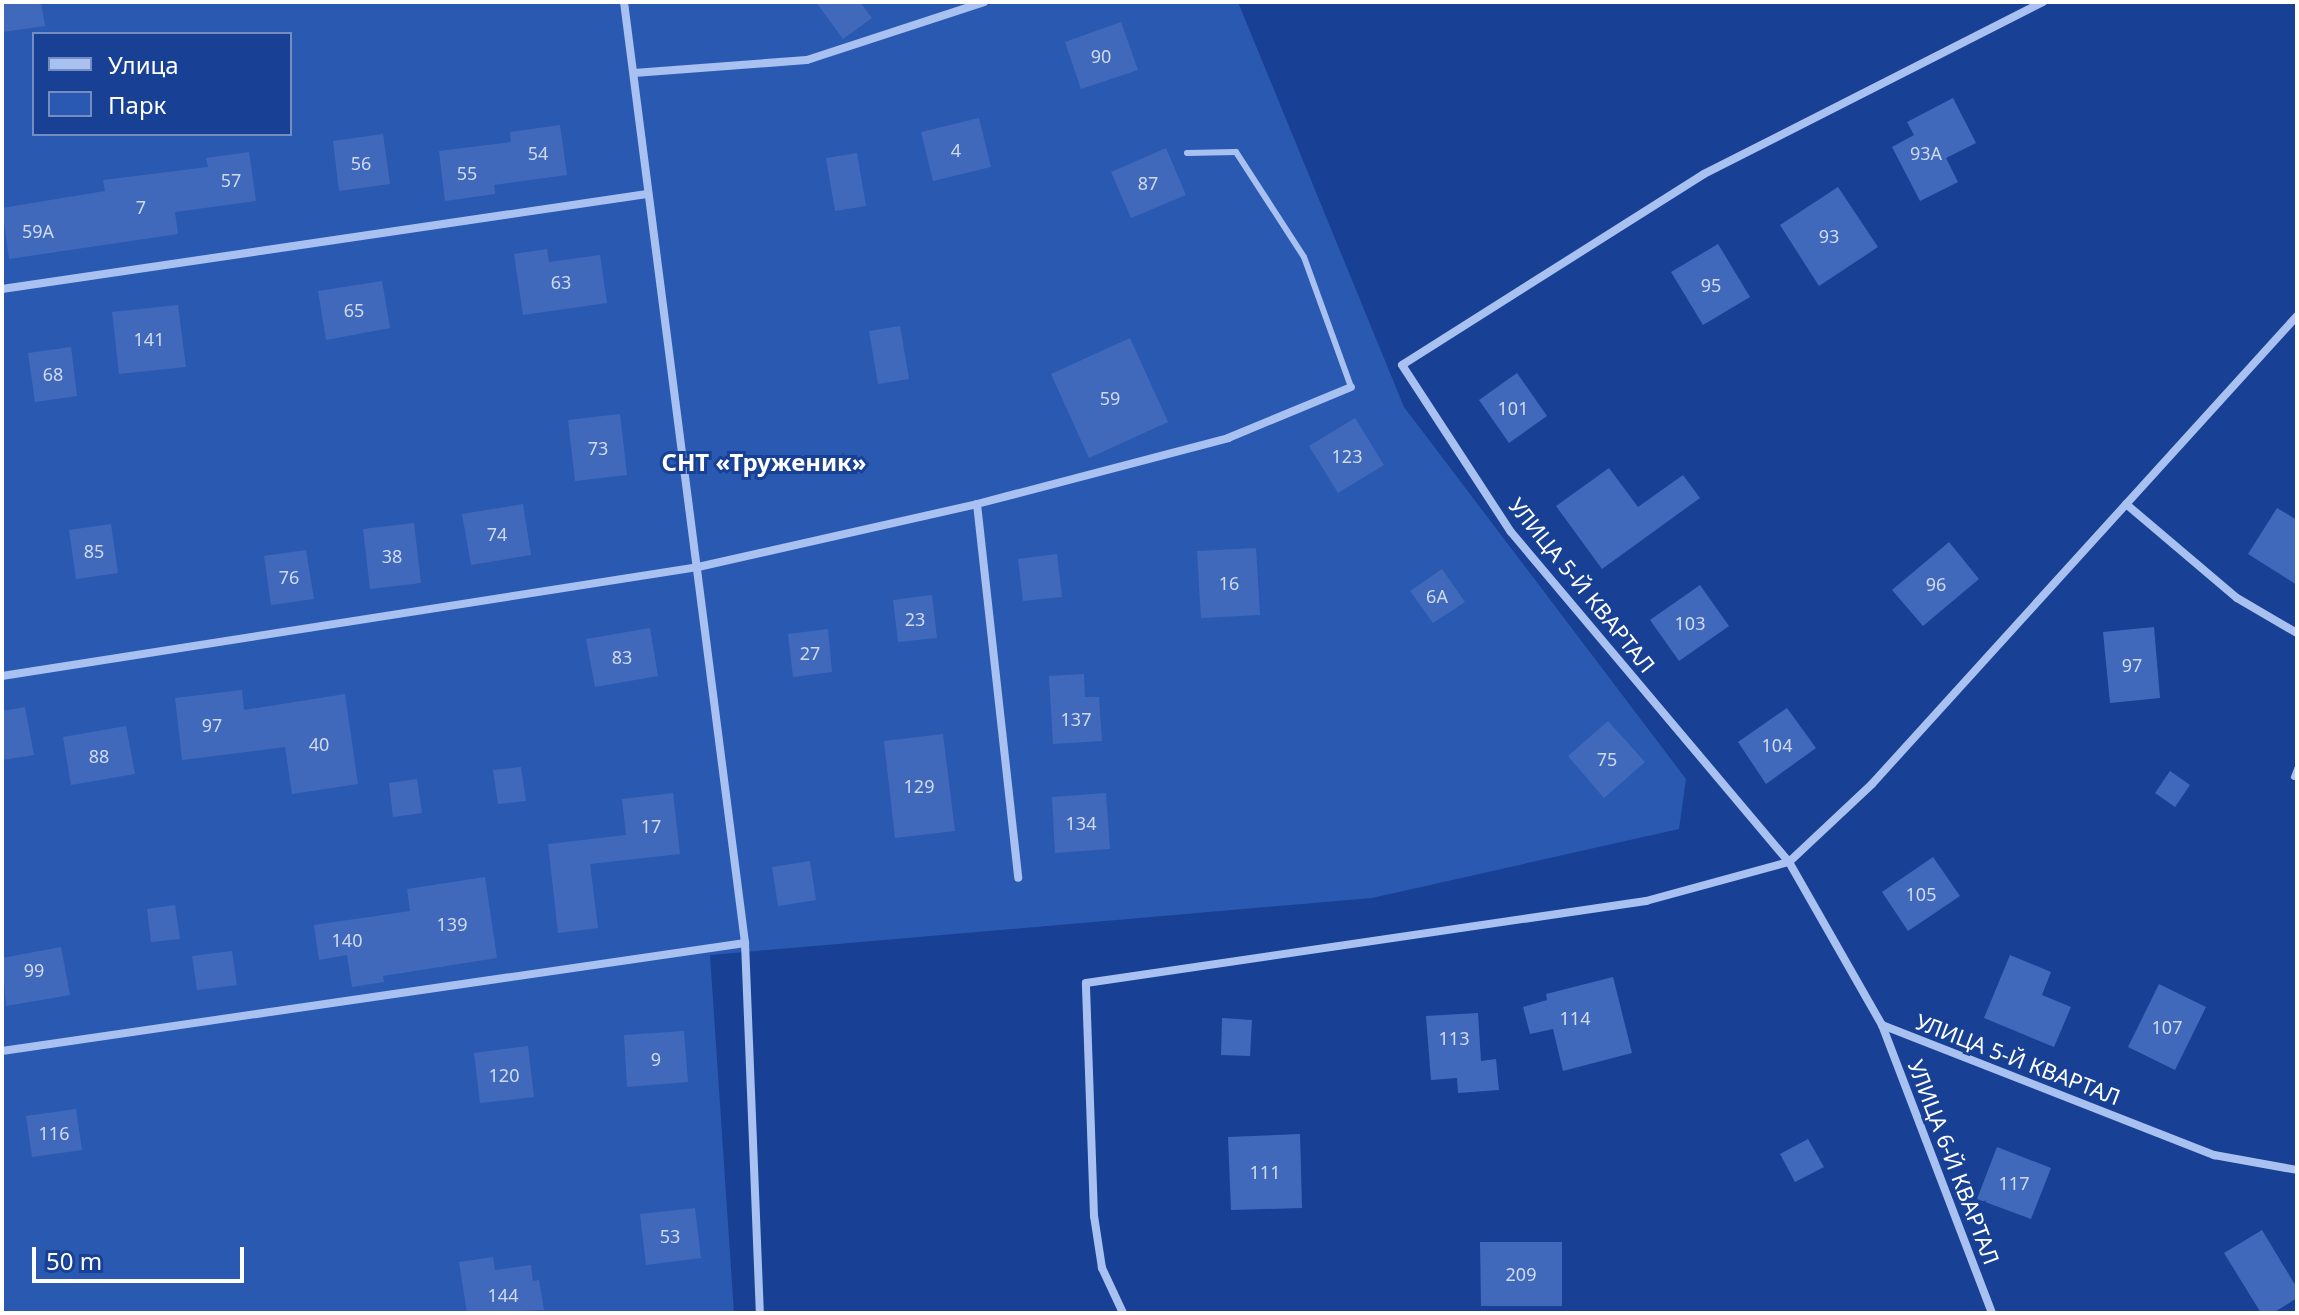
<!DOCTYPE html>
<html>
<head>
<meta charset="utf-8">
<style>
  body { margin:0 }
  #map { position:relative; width:2299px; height:1315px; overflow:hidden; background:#184094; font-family:"Noto Sans",sans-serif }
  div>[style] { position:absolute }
  .green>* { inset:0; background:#2a59b2 }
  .building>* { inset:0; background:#4169bb }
  .lane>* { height:6px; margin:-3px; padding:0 3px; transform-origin:3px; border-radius:3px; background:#a8c1f0 }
  .street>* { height:8px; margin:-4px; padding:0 4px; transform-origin:4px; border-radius:4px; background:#a8c1f0 }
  span { translate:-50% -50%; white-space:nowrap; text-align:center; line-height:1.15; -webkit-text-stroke:6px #184094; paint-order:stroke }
  .number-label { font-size:18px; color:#d0daee }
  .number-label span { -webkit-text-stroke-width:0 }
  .street-label { font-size:22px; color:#fff }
  .neighbourhood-label { font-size:24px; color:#fff; font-weight:700 }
  .frame { position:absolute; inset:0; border:4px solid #fff; pointer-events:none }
  .legend { position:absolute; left:32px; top:32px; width:260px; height:104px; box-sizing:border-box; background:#184094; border:2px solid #748cbf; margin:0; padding:10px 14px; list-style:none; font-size:24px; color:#fff }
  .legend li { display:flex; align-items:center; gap:16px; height:40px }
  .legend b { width:40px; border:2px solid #748cbf }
  .scale { position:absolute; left:32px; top:1247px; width:212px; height:36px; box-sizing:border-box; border:4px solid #fff; border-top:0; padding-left:10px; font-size:24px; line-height:28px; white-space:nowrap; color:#fff; -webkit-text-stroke:6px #184094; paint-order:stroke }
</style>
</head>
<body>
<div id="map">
  <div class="green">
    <i style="clip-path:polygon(evenodd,2px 2px,1238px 2px,1404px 407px,1686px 779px,1679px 829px,1372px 898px,710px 955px,734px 1313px,2px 1313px,2px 2px,34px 34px,290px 34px,290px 134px,34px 134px,34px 34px)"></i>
  </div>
  <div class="building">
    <i style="clip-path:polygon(2px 2px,41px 2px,45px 26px,2px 32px)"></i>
    <i style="clip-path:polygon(816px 2px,860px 2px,872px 18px,843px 39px)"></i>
    <i style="clip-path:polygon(1121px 22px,1138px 70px,1081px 89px,1065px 42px)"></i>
    <i style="clip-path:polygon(1953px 98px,1976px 143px,1946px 158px,1958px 182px,1920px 201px,1892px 147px,1914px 135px,1907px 122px)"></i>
    <i style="clip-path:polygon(979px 118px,991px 167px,933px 181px,921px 132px)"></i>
    <i style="clip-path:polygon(560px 125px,567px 175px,494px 185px,495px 194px,445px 201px,439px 151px,511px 142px,510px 132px)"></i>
    <i style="clip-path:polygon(383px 134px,390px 184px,339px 191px,333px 141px)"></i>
    <i style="clip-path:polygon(1166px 148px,1186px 195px,1131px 218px,1111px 172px)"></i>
    <i style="clip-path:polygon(249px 152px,256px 201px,175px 212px,178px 234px,9px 259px,2px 208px,105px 191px,103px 180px,208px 167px,206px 158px)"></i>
    <i style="clip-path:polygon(857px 153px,866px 206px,835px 211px,826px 158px)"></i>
    <i style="clip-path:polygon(1838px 187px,1878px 247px,1819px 286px,1780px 225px)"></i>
    <i style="clip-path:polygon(1718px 244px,1750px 297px,1703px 325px,1671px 272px)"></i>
    <i style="clip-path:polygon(547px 249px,549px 262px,600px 255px,607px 303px,523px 315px,514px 254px)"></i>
    <i style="clip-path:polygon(382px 281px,390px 328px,326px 340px,318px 291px)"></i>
    <i style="clip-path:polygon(178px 305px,186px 367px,119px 374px,112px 312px)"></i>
    <i style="clip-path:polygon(900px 326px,909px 379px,878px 384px,869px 331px)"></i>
    <i style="clip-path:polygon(1130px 338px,1168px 422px,1089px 458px,1051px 374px)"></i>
    <i style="clip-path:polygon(71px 347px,77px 396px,35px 402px,28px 353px)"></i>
    <i style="clip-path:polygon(1517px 373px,1547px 416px,1509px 443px,1479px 400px)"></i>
    <i style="clip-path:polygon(620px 414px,627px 475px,575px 481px,568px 420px)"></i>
    <i style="clip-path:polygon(1355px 418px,1384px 465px,1338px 493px,1309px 446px)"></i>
    <i style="clip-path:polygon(1609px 468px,1638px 507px,1683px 475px,1700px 498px,1602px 569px,1556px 506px)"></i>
    <i style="clip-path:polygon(523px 504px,531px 555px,471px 565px,462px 514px)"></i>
    <i style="clip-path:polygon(2277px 508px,2297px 520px,2297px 585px,2248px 554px)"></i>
    <i style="clip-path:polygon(414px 523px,421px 583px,370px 589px,363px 529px)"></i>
    <i style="clip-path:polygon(111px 524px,118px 573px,76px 579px,69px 530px)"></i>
    <i style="clip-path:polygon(1949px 542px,1979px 579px,1923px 626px,1892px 590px)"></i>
    <i style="clip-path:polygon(1256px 548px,1260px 615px,1201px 618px,1197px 551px)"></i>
    <i style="clip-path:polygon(306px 550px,314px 599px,271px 605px,264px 556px)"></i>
    <i style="clip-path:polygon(1057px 554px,1062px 597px,1023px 601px,1018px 559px)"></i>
    <i style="clip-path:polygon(1442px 569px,1465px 602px,1433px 623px,1410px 591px)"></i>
    <i style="clip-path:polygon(1700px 585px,1729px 626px,1679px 661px,1650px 620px)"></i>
    <i style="clip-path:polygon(932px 595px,937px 638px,898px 642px,893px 600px)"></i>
    <i style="clip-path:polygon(2154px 627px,2160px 698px,2110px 703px,2103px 632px)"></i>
    <i style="clip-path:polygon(650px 628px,658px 676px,595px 687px,586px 639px)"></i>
    <i style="clip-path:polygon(828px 629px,832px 672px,793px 677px,788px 634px)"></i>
    <i style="clip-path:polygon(1084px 674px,1085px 697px,1099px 697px,1102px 741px,1053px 744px,1049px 676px)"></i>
    <i style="clip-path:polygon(242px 690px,244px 710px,345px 694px,358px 784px,292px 794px,285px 747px,182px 760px,175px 698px)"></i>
    <i style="clip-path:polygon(25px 707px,34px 755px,2px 760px,2px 711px)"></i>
    <i style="clip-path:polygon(1787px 708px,1816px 748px,1766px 784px,1738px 742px)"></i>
    <i style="clip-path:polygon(1608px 721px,1645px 762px,1604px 798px,1568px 756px)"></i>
    <i style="clip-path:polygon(126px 726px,135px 774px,71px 785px,63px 737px)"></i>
    <i style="clip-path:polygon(943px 734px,955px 831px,895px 838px,884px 741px)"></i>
    <i style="clip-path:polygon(521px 767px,526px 801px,498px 804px,493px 770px)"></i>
    <i style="clip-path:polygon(2170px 771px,2190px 785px,2175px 807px,2155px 793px)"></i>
    <i style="clip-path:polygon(417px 779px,422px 813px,393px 817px,389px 783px)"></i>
    <i style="clip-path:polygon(673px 793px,680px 854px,590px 864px,598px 928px,558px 933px,548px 844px,626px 835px,622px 799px)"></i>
    <i style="clip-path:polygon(1106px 793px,1110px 849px,1055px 853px,1052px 797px)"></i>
    <i style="clip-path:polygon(1933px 857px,1960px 896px,1908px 931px,1882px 892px)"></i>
    <i style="clip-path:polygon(810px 861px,816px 900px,778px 906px,772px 867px)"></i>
    <i style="clip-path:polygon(485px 877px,497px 958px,383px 976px,384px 982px,352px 987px,347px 955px,319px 960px,314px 925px,410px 911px,407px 889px)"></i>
    <i style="clip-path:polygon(175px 905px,180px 939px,151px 942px,147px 909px)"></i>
    <i style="clip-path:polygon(61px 947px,70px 995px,6px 1006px,2px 958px)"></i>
    <i style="clip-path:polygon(232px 951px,237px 985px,197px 990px,192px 956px)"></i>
    <i style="clip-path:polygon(2010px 955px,2051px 972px,2042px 995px,2071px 1007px,2054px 1047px,1984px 1018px)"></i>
    <i style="clip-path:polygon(1613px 977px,1632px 1053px,1563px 1071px,1553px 1029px,1530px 1034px,1523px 1007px,1547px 1000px,1546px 994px)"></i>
    <i style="clip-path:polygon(2159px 984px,2206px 1007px,2175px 1070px,2128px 1047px)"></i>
    <i style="clip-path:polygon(1478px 1013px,1481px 1061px,1496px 1059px,1499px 1090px,1458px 1093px,1457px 1078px,1431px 1080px,1426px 1016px)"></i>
    <i style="clip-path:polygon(1222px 1018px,1252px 1020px,1250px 1056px,1221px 1055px)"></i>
    <i style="clip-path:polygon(684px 1031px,688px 1082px,627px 1087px,624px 1035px)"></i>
    <i style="clip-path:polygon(528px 1046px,534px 1097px,480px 1103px,474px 1053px)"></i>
    <i style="clip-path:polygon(76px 1109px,82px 1150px,32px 1157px,26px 1116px)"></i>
    <i style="clip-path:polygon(1300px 1134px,1302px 1208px,1231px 1210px,1228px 1137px)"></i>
    <i style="clip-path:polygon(1808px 1139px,1824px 1167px,1795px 1182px,1780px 1154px)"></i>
    <i style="clip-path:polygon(1997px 1147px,2051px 1168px,2031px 1219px,1977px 1199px)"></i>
    <i style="clip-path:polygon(695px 1208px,701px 1258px,646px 1265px,640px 1214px)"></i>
    <i style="clip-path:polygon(2262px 1230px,2297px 1288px,2297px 1298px,2273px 1313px,2261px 1313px,2224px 1253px)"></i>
    <i style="clip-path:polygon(1480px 1242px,1562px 1242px,1562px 1306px,1481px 1306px)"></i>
    <i style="clip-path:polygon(493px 1257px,495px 1270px,531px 1265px,533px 1281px,539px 1280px,544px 1310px,467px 1313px,459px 1262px)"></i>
  </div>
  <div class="lane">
    <i style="left:1187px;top:153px;width:49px;rotate:-1.2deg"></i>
    <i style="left:1236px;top:152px;width:125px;rotate:57.1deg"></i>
    <i style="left:1304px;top:257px;width:138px;rotate:70.1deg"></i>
    <i style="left:2294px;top:777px;width:9px;rotate:-69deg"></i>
  </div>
  <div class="street">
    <i style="left:624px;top:2px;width:949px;rotate:82.67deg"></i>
    <i style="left:745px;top:943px;width:370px;rotate:87.7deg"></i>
    <i style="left:2043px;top:2px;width:380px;rotate:153.1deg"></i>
    <i style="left:1704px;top:174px;width:357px;rotate:147.7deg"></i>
    <i style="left:1402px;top:365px;width:199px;rotate:56.9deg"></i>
    <i style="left:1511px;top:532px;width:431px;rotate:49.9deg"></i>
    <i style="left:1789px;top:862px;width:188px;rotate:60.3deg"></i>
    <i style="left:1882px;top:1025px;width:357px;rotate:21.4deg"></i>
    <i style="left:2214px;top:1155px;width:84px;rotate:10.2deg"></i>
    <i style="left:634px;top:73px;width:173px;rotate:-4.3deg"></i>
    <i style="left:807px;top:60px;width:186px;rotate:-18.1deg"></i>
    <i style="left:2px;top:289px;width:652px;rotate:-8.38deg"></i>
    <i style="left:977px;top:504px;width:376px;rotate:83.7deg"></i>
    <i style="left:2126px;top:504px;width:145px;rotate:40.3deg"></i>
    <i style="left:2237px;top:598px;width:69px;rotate:30.3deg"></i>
    <i style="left:2px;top:676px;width:704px;rotate:-8.9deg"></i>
    <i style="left:698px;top:567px;width:286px;rotate:-12.7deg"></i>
    <i style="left:977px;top:504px;width:260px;rotate:-14.7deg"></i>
    <i style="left:1228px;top:438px;width:133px;rotate:-22.5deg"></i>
    <i style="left:1882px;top:1025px;width:308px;rotate:69.1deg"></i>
    <i style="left:2px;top:1051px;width:751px;rotate:-8.27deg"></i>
    <i style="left:1123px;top:1313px;width:50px;rotate:-115deg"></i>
    <i style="left:1102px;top:1268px;width:53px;rotate:-98.7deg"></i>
    <i style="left:1094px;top:1216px;width:233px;rotate:-92deg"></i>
    <i style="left:1086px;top:983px;width:566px;rotate:-8.33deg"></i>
    <i style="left:1646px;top:901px;width:148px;rotate:-15.3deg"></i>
    <i style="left:1789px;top:862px;width:114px;rotate:-43.2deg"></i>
    <i style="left:1872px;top:784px;width:632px;rotate:-47.76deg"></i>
  </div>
  <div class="number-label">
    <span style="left:1101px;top:56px">90</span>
    <span style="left:956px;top:150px">4</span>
    <span style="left:538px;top:153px">54</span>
    <span style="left:1926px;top:153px">93А</span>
    <span style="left:361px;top:163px">56</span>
    <span style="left:467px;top:173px">55</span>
    <span style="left:231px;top:180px">57</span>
    <span style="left:1148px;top:183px">87</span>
    <span style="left:141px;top:207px">7</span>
    <span style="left:38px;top:231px">59А</span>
    <span style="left:1829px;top:236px">93</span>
    <span style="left:561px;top:282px">63</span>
    <span style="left:1711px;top:285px">95</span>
    <span style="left:354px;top:310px">65</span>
    <span style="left:149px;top:339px">141</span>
    <span style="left:53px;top:374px">68</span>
    <span style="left:1110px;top:398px">59</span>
    <span style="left:1513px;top:408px">101</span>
    <span style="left:598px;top:448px">73</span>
    <span style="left:1347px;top:456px">123</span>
    <span style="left:497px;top:534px">74</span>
    <span style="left:94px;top:551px">85</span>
    <span style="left:392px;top:556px">38</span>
    <span style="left:289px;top:577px">76</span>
    <span style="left:1229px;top:583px">16</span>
    <span style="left:1936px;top:584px">96</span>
    <span style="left:1437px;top:596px">6А</span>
    <span style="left:915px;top:619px">23</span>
    <span style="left:1690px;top:623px">103</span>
    <span style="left:810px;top:653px">27</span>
    <span style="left:622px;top:657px">83</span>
    <span style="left:2132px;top:665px">97</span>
    <span style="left:1076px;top:719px">137</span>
    <span style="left:212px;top:725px">97</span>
    <span style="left:319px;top:744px">40</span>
    <span style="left:1777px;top:745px">104</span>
    <span style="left:99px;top:756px">88</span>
    <span style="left:1607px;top:759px">75</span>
    <span style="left:919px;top:786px">129</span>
    <span style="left:1081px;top:823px">134</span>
    <span style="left:651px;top:826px">17</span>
    <span style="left:1921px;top:894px">105</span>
    <span style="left:452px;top:924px">139</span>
    <span style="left:347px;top:940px">140</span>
    <span style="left:34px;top:970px">99</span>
    <span style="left:1575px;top:1018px">114</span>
    <span style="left:2167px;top:1027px">107</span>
    <span style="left:1454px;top:1038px">113</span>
    <span style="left:656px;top:1059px">9</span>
    <span style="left:504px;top:1075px">120</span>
    <span style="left:54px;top:1133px">116</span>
    <span style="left:1265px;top:1172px">111</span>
    <span style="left:2014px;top:1183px">117</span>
    <span style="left:670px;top:1236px">53</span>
    <span style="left:1521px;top:1274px">209</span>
    <span style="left:503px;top:1295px">144</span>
  </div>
  <div class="street-label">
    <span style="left:1582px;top:585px;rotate:51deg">УЛИЦА 5-Й КВАРТАЛ</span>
    <span style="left:2018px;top:1059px;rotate:21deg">УЛИЦА 5-Й КВАРТАЛ</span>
    <span style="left:1954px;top:1162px;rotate:69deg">УЛИЦА 6-Й КВАРТАЛ</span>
  </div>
  <div class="neighbourhood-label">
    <span style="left:764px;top:462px">СНТ «Труженик»</span>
  </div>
  <div class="frame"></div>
  <ul class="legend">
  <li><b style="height:10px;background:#a8c1f0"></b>Улица</li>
  <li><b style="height:22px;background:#2a59b2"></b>Парк</li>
  </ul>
  <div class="scale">50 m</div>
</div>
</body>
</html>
